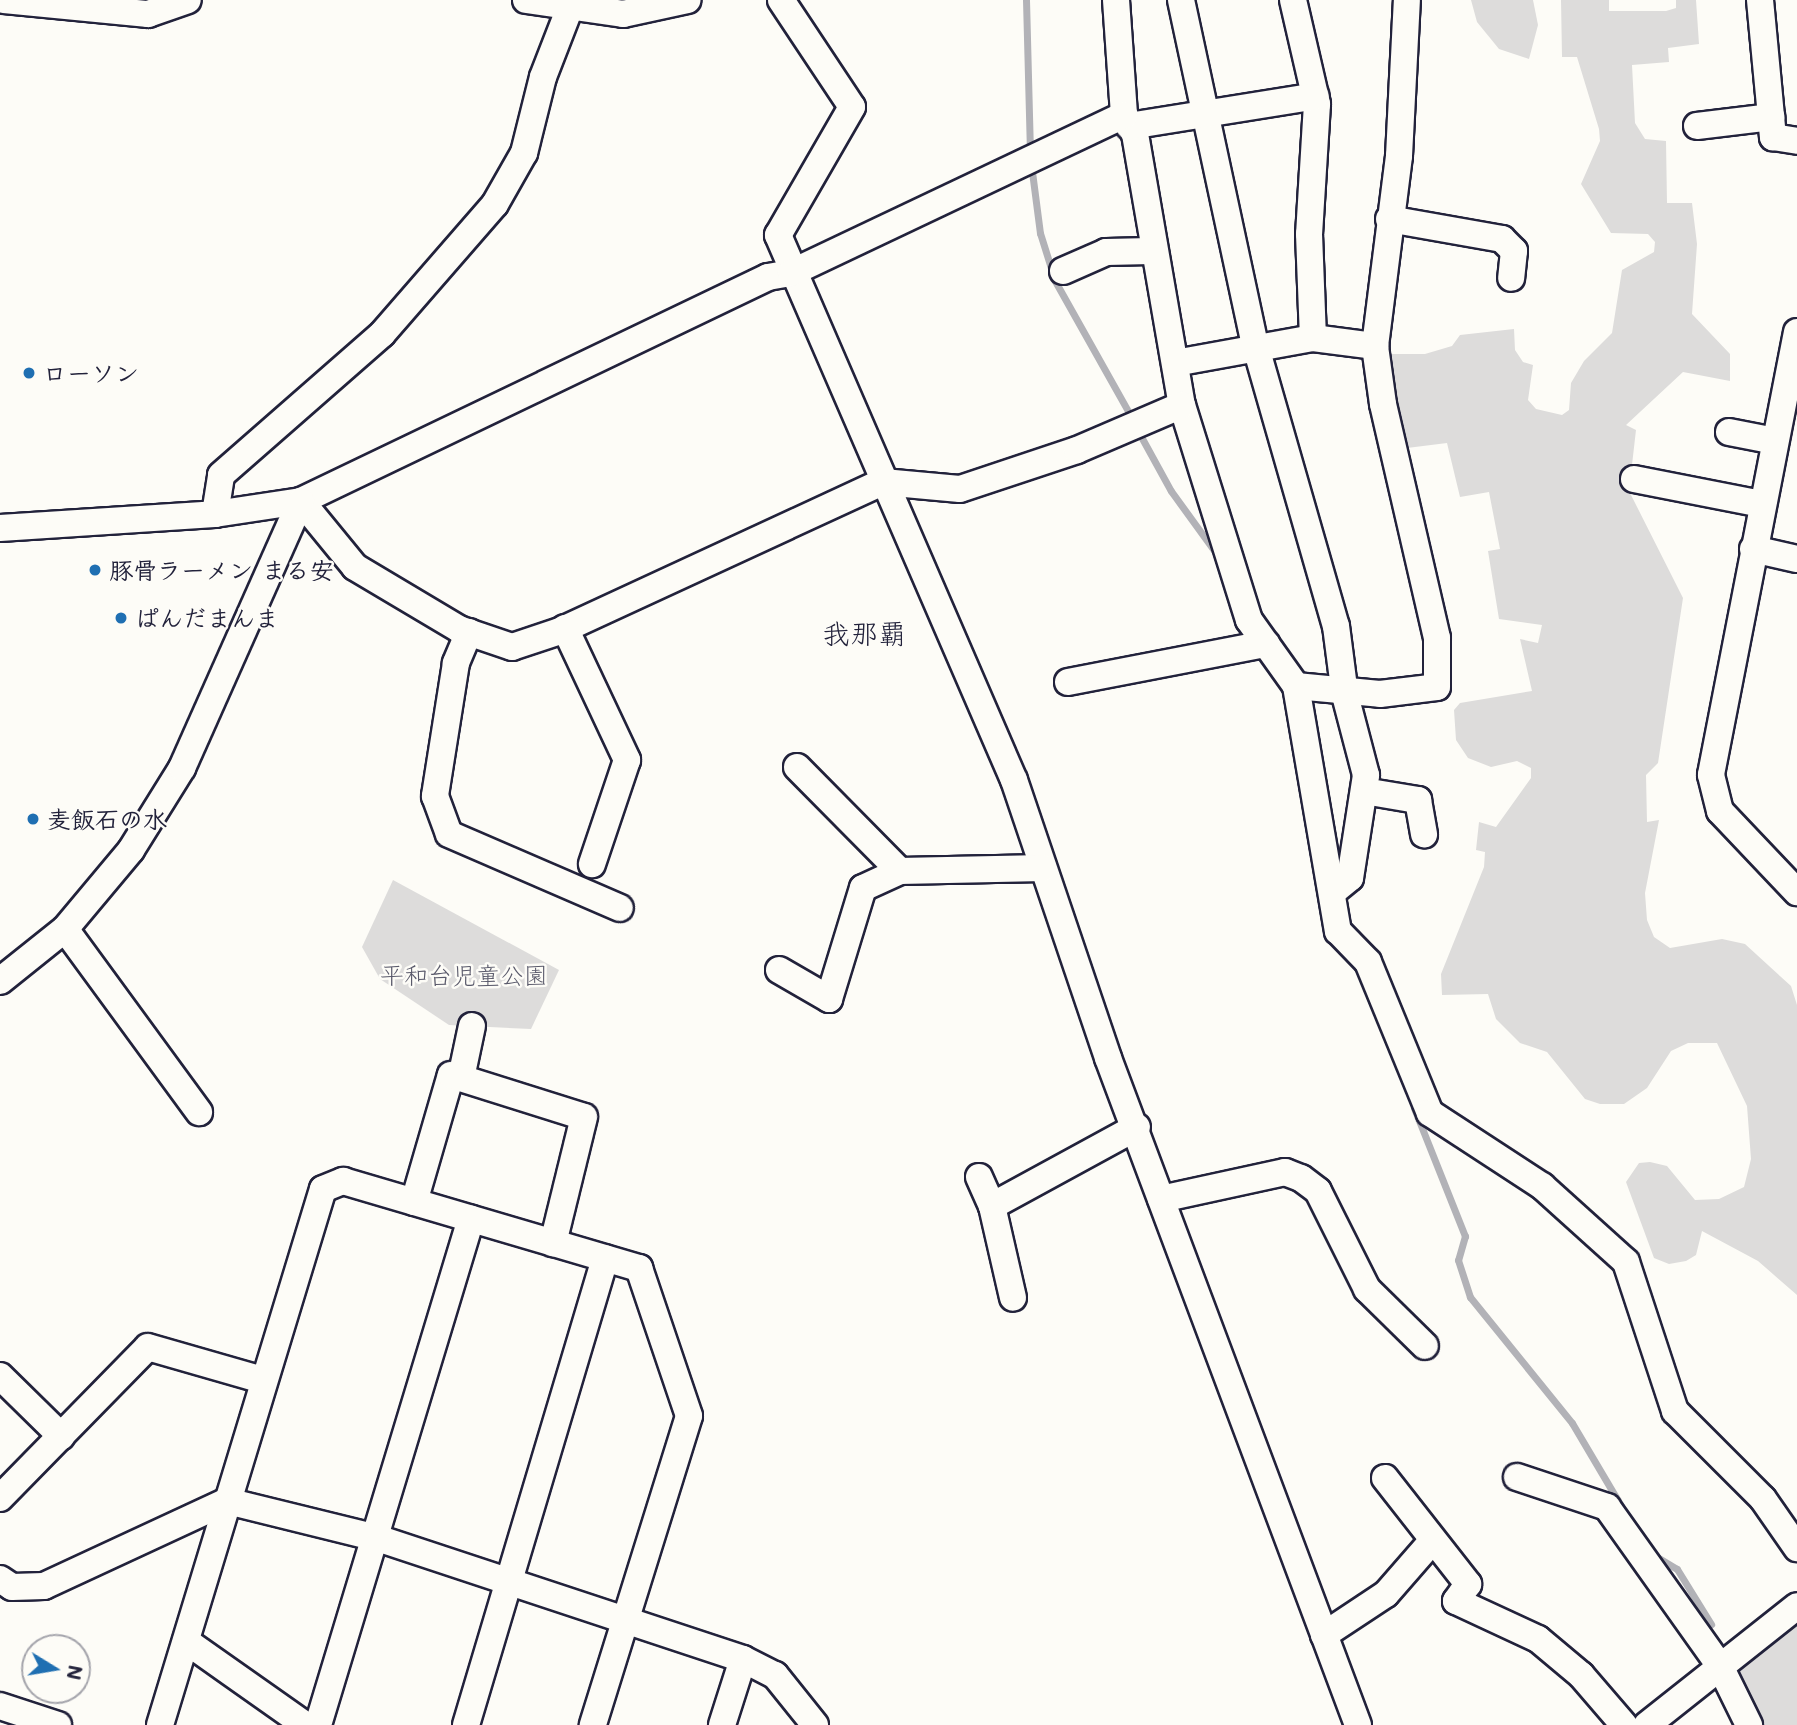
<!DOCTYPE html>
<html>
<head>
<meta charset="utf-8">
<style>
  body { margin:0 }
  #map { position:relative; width:1797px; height:1725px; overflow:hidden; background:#fdfcf7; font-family:Mali,"Klee One",sans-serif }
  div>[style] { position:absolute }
  .green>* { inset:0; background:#dddcdb }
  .stream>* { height:7px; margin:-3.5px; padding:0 3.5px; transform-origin:3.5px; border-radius:3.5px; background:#b2b2b7 }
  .roads { filter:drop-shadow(2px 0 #22223b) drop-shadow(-2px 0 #22223b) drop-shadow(0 2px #22223b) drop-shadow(0 -2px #22223b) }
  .minor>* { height:26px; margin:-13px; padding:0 13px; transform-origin:13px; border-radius:13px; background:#fdfcf7 }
  .dots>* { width:19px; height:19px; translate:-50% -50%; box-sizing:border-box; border:4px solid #fdfcf7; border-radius:50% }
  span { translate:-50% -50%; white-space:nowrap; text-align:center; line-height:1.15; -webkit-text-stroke:5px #fdfcf7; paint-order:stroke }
  .poi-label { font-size:24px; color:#22223b; font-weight:700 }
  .left { translate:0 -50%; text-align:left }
  .park-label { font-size:24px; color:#5a5a6b }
  .quarter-label { font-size:28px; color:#22223b }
  .north { position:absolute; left:21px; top:1634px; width:70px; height:70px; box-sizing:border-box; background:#fdfcf7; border:2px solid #a5a5ac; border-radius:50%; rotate:101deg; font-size:19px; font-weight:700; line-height:28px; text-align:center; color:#22223b }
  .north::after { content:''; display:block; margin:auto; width:24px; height:32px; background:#1f6fb2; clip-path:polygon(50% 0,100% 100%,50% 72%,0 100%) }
</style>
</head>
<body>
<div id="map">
  <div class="green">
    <i style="clip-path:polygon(1471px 0,1533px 0,1538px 25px,1529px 59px,1499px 49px,1477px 22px)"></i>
    <i style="clip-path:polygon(1561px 0,1609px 0,1609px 11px,1666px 11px,1676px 8px,1676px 0,1696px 0,1699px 44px,1668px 48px,1669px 62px,1632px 65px,1635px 123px,1645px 139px,1666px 141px,1667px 203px,1692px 203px,1697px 244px,1692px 314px,1730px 354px,1730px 381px,1683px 372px,1626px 425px,1636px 430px,1629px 491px,1683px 598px,1658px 763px,1646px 775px,1647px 822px,1659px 820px,1645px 893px,1647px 920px,1654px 937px,1670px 948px,1722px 939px,1745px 944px,1791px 986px,1797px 1005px,1797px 1295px,1758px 1261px,1702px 1231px,1696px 1255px,1686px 1261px,1669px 1264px,1654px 1258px,1626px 1182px,1639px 1163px,1650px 1162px,1667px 1166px,1695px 1200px,1719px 1199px,1744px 1187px,1751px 1159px,1747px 1106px,1717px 1043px,1688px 1043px,1671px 1051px,1647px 1088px,1624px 1104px,1600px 1104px,1585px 1099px,1547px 1052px,1520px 1043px,1496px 1019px,1488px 994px,1442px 995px,1441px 974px,1484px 867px,1485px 852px,1476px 850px,1479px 822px,1496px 827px,1531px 778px,1531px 768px,1517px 761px,1491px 767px,1468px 758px,1456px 740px,1454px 710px,1460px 703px,1532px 691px,1520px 639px,1538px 643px,1542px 625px,1499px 619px,1488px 551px,1500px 549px,1489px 492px,1460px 497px,1447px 443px,1399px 449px,1384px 354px,1425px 354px,1452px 346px,1460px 335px,1514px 329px,1515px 350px,1523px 362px,1533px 365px,1528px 400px,1536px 409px,1562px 415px,1569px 410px,1571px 383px,1584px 361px,1612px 333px,1622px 270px,1654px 252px,1655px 242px,1648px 234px,1611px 233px,1581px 184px,1600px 141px,1599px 129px,1577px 57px,1562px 57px)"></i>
    <i style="clip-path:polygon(393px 880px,559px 970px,531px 1029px,449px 1025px,380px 979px,362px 947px)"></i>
    <i style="clip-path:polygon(1797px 1621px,1797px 1725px,1762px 1725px,1737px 1677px,1741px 1665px)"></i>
  </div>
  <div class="stream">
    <i style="left:1026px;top:0;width:153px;rotate:88.5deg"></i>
    <i style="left:1031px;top:164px;width:70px;rotate:82.6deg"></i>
    <i style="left:1040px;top:233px;width:50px;rotate:72.6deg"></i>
    <i style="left:1055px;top:281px;width:159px;rotate:60.7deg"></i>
    <i style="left:1138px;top:431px;width:68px;rotate:61.2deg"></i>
    <i style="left:1171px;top:491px;width:80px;rotate:54.1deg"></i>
    <i style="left:1414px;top:1108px;width:138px;rotate:68.3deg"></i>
    <i style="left:1465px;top:1236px;width:25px;rotate:106deg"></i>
    <i style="left:1458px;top:1260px;width:39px;rotate:72deg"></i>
    <i style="left:1470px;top:1297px;width:162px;rotate:51deg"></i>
    <i style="left:1572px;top:1423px;width:96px;rotate:59.4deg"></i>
    <i style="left:1652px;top:1554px;width:29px;rotate:31deg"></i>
    <i style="left:1677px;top:1569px;width:65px;rotate:58.3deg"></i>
  </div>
  <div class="roads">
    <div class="minor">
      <i style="left:4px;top:0;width:145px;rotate:5.6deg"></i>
      <i style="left:148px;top:14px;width:42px;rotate:-19.3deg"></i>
      <i style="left:526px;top:0;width:98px;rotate:8.2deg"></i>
      <i style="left:623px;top:14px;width:66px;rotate:-12.3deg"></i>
      <i style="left:781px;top:0;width:128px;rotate:56.4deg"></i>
      <i style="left:852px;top:107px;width:148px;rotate:120deg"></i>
      <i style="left:778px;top:235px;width:594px;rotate:66.59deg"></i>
      <i style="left:1014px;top:780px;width:293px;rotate:71.3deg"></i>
      <i style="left:1108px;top:1058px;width:712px;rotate:69.45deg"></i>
      <i style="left:1116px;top:0;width:115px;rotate:86deg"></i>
      <i style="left:1124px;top:115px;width:22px;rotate:60deg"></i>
      <i style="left:1135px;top:134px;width:275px;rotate:80.2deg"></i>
      <i style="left:1182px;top:405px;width:225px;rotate:72.7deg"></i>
      <i style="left:1249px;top:620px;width:81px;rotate:54.5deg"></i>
      <i style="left:1296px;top:686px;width:249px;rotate:80.3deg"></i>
      <i style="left:1338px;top:931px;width:43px;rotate:45.9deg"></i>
      <i style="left:1368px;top:962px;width:163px;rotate:67.7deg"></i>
      <i style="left:1430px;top:1113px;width:134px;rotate:33.1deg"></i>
      <i style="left:1542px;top:1186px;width:113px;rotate:42.1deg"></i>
      <i style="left:1626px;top:1262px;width:157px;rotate:71.8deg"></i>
      <i style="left:1675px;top:1411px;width:124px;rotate:45deg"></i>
      <i style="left:1763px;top:1499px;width:60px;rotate:55.2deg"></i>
      <i style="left:1181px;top:0;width:352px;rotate:77.9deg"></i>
      <i style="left:1255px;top:344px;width:293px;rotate:74deg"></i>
      <i style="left:1336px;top:626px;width:70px;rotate:82.6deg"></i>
      <i style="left:1345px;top:695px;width:83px;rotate:75.3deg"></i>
      <i style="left:1366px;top:775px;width:104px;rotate:98.8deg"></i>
      <i style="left:1350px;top:878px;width:22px;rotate:141deg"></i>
      <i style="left:1293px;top:0;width:107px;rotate:77deg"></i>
      <i style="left:1317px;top:104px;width:130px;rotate:93.5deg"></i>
      <i style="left:1309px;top:234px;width:104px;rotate:87.8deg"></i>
      <i style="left:1760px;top:0;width:138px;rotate:84.6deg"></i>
      <i style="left:1773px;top:137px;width:24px;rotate:9deg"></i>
      <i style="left:1129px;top:126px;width:189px;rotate:-9.1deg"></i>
      <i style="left:1697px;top:126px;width:75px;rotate:-6.9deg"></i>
      <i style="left:1389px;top:219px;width:115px;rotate:10deg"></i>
      <i style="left:1502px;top:239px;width:17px;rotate:45deg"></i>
      <i style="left:1514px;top:251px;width:27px;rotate:96deg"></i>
      <i style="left:1063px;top:271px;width:47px;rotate:-23.8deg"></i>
      <i style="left:1106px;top:252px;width:45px;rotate:-1.3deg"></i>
      <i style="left:1797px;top:332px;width:451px;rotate:101deg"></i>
      <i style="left:1711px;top:775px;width:37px;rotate:76deg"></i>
      <i style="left:1720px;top:811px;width:112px;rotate:46.5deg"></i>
      <i style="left:1175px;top:363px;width:140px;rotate:-10.3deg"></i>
      <i style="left:1313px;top:338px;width:63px;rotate:7.4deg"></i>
      <i style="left:1375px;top:346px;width:192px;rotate:-82.8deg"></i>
      <i style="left:1399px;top:156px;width:156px;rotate:-87.1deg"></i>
      <i style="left:1729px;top:432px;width:47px;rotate:11.1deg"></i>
      <i style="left:1634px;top:479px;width:130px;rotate:11.1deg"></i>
      <i style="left:301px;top:501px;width:85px;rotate:50.7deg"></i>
      <i style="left:355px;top:567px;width:121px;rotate:30.8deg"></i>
      <i style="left:459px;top:629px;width:56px;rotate:18.8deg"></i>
      <i style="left:512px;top:647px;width:51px;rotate:-18.4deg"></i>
      <i style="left:560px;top:631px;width:356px;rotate:-24.8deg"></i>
      <i style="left:883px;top:482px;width:77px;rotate:5.2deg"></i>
      <i style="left:960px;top:489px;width:123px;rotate:-18.4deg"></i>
      <i style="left:1077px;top:450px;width:114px;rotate:-23.2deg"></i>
      <i style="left:215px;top:514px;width:39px;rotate:-81deg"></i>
      <i style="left:221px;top:475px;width:214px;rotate:-41.2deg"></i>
      <i style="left:382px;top:334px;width:172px;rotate:-49deg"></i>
      <i style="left:495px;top:204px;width:59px;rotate:-60.4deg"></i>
      <i style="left:524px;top:153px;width:78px;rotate:-76deg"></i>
      <i style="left:543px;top:77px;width:72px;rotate:-68.8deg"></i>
      <i style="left:0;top:528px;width:215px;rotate:-3.7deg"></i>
      <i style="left:215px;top:514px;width:87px;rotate:-8.6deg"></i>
      <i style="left:301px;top:501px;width:518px;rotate:-25.63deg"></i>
      <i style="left:768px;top:277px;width:23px;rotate:-10deg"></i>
      <i style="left:791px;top:273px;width:369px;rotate:-25.4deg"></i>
      <i style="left:1753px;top:549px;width:45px;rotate:12.8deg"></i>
      <i style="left:565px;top:628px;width:146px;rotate:64.8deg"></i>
      <i style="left:627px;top:760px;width:110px;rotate:108.6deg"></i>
      <i style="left:469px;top:632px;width:34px;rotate:113deg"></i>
      <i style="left:456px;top:663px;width:135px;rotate:99deg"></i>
      <i style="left:435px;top:796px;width:40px;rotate:69.8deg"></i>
      <i style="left:449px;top:834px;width:186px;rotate:23.4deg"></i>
      <i style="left:1068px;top:682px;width:202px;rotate:-10.9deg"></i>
      <i style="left:1296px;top:686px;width:84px;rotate:5.4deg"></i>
      <i style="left:1380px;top:694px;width:57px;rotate:-7deg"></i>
      <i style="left:1437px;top:687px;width:49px;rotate:-90deg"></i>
      <i style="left:1437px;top:638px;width:240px;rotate:-103deg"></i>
      <i style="left:1383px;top:404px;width:59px;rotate:-97.9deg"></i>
      <i style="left:797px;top:767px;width:146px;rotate:45.3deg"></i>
      <i style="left:900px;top:871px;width:143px;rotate:-1.2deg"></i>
      <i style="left:1364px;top:791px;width:55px;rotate:9.5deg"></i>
      <i style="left:1418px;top:800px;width:35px;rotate:80deg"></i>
      <i style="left:65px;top:929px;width:227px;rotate:53.8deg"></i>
      <i style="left:779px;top:970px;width:58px;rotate:30.1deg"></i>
      <i style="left:829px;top:999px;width:116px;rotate:-73deg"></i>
      <i style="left:863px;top:888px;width:41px;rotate:-24.7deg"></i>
      <i style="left:0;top:981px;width:83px;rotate:-38.7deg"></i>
      <i style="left:65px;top:929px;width:103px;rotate:-50.1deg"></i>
      <i style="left:131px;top:850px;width:97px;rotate:-58.1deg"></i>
      <i style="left:182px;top:768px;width:292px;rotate:-66deg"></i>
      <i style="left:461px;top:1078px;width:53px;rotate:-78.1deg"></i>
      <i style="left:979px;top:1177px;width:32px;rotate:66deg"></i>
      <i style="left:992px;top:1206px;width:94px;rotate:77.1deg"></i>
      <i style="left:1161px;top:1199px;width:127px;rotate:-12.3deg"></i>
      <i style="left:1285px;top:1172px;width:17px;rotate:21deg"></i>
      <i style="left:1301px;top:1178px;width:21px;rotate:37deg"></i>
      <i style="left:1318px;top:1191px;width:110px;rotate:63.4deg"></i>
      <i style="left:1367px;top:1289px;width:81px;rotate:44.5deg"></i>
      <i style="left:414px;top:1202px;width:132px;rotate:-73.8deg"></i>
      <i style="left:451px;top:1075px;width:139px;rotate:17.5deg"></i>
      <i style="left:584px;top:1117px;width:130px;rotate:103.8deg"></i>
      <i style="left:992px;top:1206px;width:165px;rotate:-28.6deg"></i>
      <i style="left:0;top:1376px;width:86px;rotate:44.5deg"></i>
      <i style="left:1517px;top:1477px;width:95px;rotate:18.4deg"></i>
      <i style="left:1607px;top:1507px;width:195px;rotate:54.6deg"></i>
      <i style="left:1720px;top:1666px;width:66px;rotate:63.8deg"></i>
      <i style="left:1385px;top:1478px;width:135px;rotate:51.9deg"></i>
      <i style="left:1468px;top:1584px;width:21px;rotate:125deg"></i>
      <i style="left:1456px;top:1601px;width:90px;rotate:24.9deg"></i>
      <i style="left:1538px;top:1639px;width:56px;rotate:39.9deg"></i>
      <i style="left:1581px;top:1675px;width:66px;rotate:49.3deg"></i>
      <i style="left:0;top:1498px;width:211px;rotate:-45.6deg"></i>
      <i style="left:148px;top:1347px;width:119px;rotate:16.1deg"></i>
      <i style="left:0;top:1579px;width:14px;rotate:34deg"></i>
      <i style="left:12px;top:1587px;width:32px;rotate:-2deg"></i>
      <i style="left:44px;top:1586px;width:202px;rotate:-24.9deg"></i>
      <i style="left:227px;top:1501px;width:151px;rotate:13.8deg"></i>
      <i style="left:374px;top:1537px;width:389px;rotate:18.3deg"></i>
      <i style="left:743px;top:1659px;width:36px;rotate:27deg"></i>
      <i style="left:775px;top:1675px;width:64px;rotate:51.3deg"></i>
      <i style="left:1324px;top:1635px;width:74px;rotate:-33.5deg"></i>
      <i style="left:1386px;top:1594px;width:70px;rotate:-49deg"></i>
      <i style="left:186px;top:1641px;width:146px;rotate:35.2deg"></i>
      <i style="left:0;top:1706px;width:61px;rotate:18.1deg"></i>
      <i style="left:160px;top:1725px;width:560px;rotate:-73.09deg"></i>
      <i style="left:323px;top:1189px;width:22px;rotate:-22deg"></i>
      <i style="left:343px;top:1181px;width:309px;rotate:16.4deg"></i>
      <i style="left:639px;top:1268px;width:156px;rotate:71.3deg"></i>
      <i style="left:689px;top:1416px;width:324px;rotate:107.3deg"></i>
      <i style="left:318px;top:1725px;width:529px;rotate:-73.18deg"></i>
      <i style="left:466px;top:1725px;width:487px;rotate:-73.4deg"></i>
      <i style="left:722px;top:1725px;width:69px;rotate:-72.3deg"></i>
      <i style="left:1647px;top:1725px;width:191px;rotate:-38.4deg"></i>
    </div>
  </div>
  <div class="dots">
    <i style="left:29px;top:373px;background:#1f6fb2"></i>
    <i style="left:95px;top:570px;background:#1f6fb2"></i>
    <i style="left:121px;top:618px;background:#1f6fb2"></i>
    <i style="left:33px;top:819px;background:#1f6fb2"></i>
  </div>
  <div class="poi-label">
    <span class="left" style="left:43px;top:373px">ローソン</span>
    <span class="left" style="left:109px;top:570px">豚骨ラーメン まる安</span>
    <span class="left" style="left:135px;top:618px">ぱんだまんま</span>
    <span class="left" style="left:47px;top:819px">麦飯石の水</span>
  </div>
  <div class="park-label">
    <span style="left:464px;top:975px">平和台児童公園</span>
  </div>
  <div class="quarter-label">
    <span style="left:864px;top:633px">我那覇</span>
  </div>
  <div class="north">N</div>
</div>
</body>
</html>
